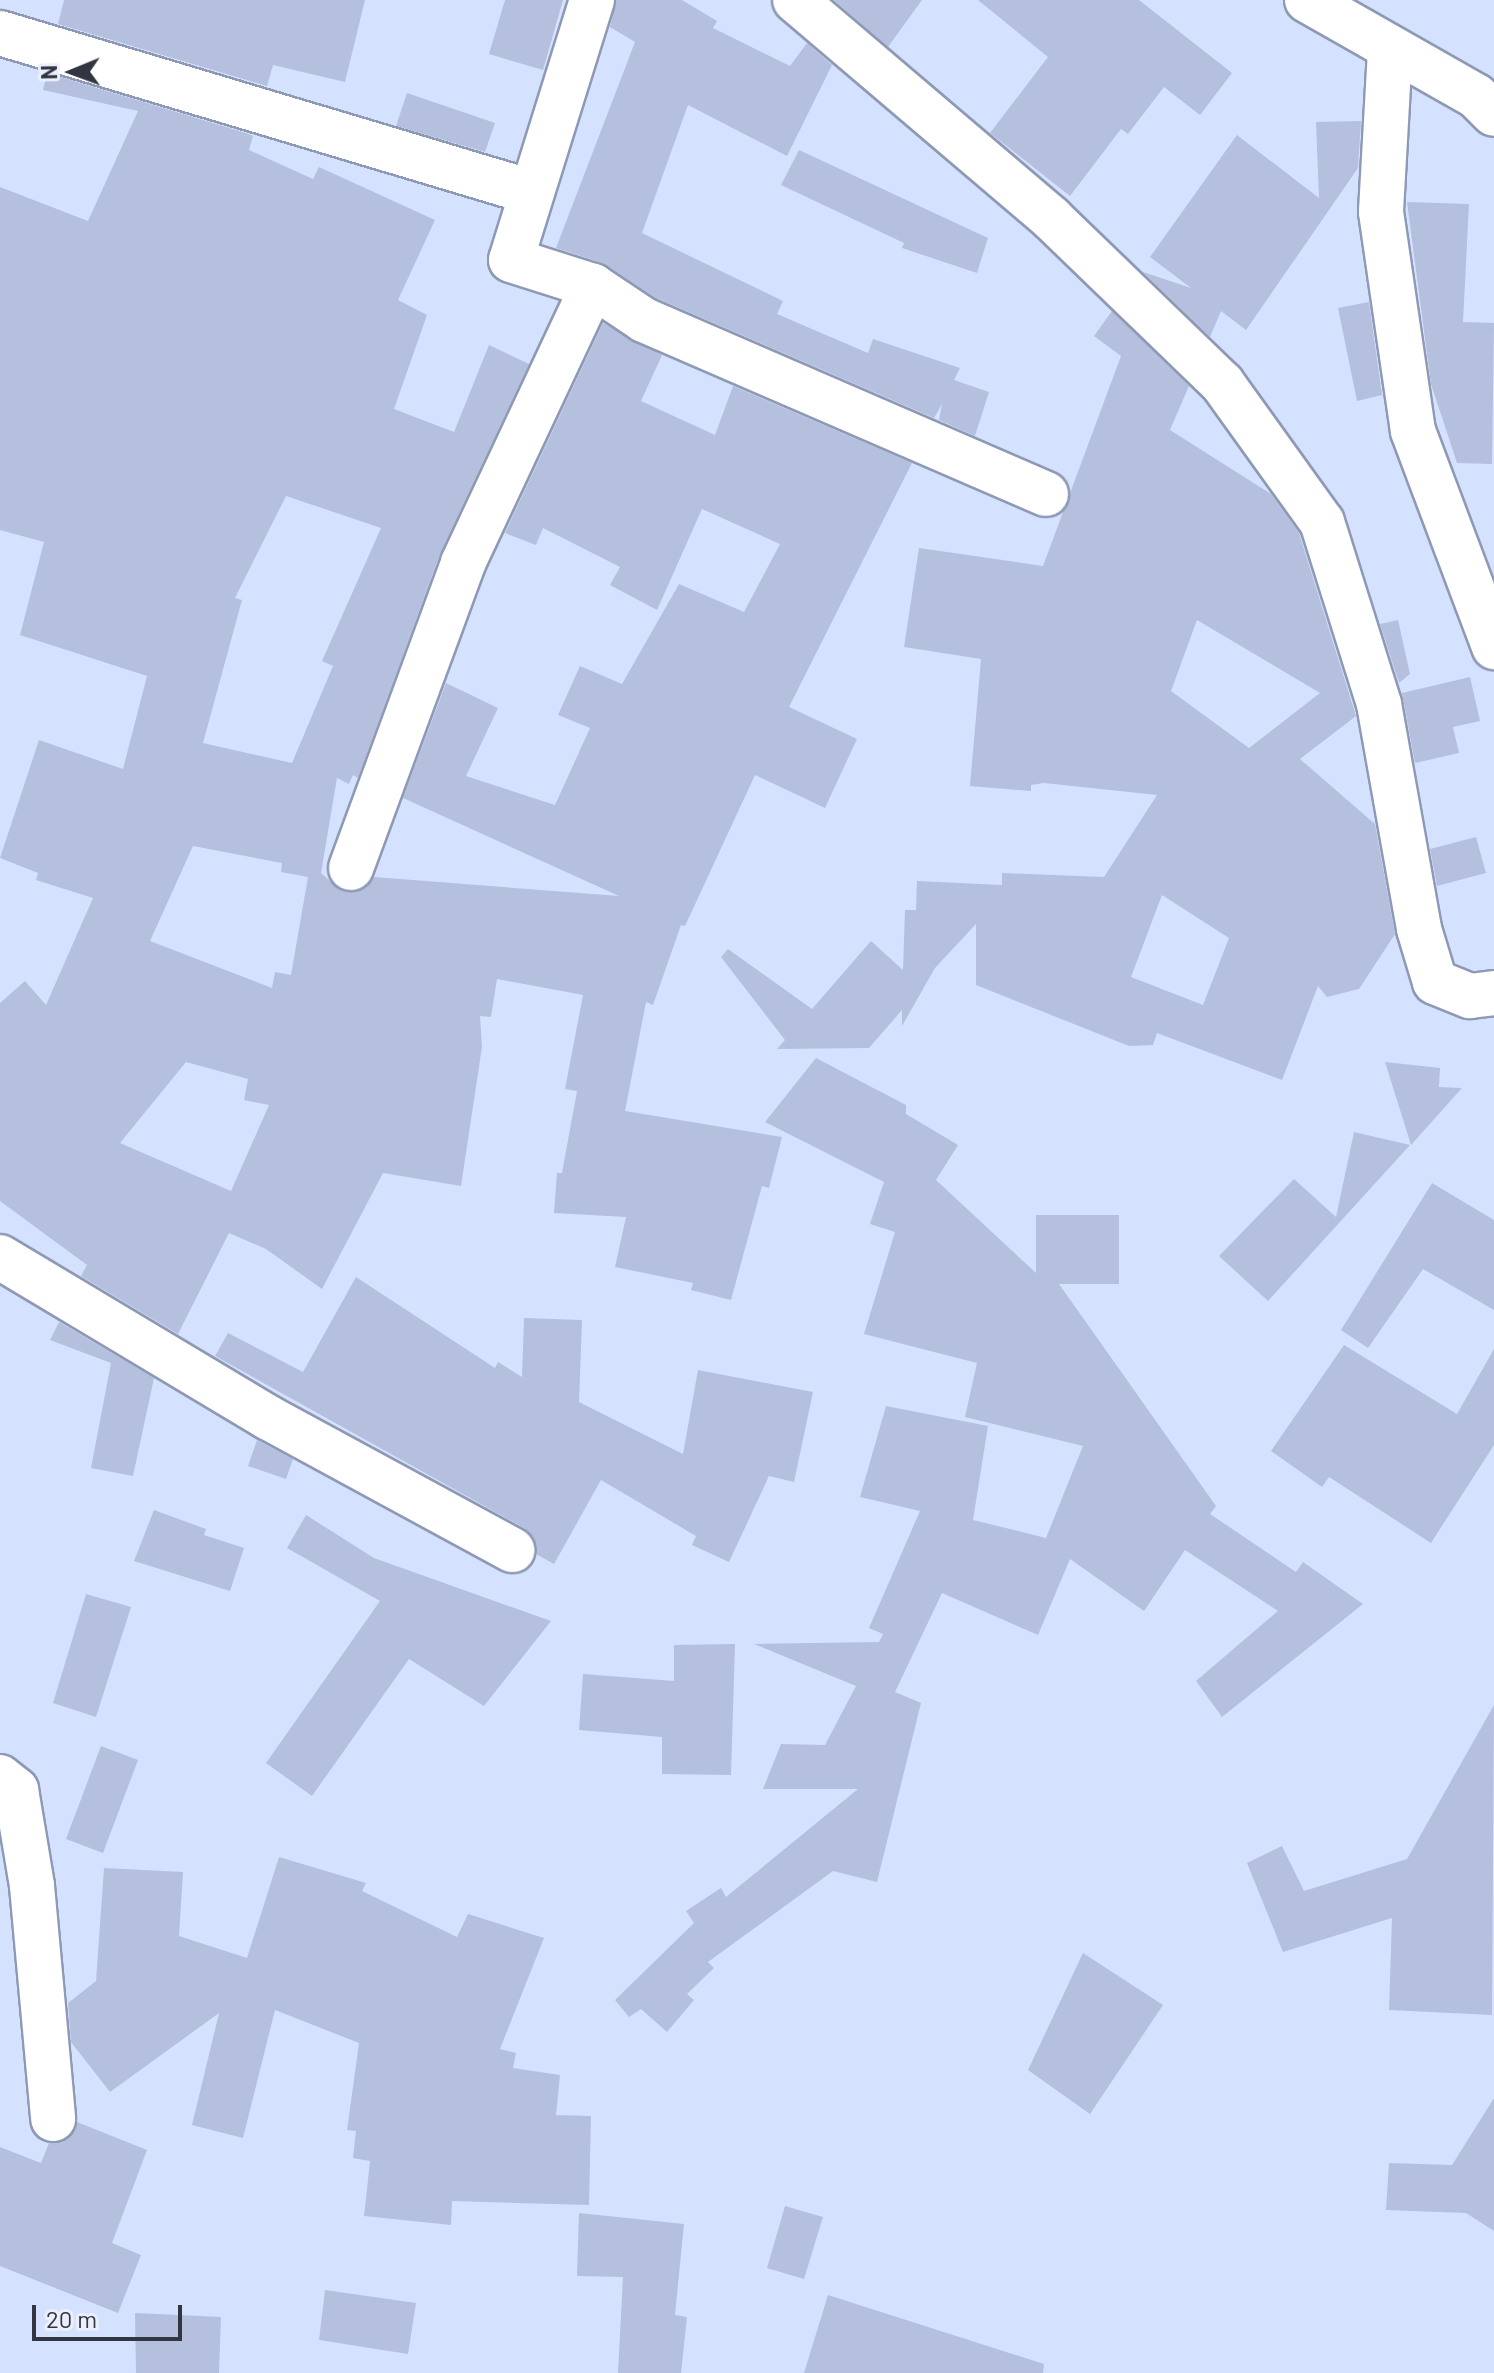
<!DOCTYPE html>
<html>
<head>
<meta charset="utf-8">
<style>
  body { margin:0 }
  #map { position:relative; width:1494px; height:2373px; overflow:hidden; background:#d5e2ff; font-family:Barlow,sans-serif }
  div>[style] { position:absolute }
  .building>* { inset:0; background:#b4c0dd }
  .roads { filter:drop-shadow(2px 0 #8e99b5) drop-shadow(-2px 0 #8e99b5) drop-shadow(0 2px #8e99b5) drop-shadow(0 -2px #8e99b5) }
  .minor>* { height:44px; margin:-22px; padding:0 22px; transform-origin:22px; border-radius:22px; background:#fff }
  span { translate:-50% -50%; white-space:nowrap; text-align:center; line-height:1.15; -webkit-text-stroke:8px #eaeffb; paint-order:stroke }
  .north { position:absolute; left:32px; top:32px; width:80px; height:80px; -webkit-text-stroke:6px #eaeffb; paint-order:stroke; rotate:269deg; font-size:22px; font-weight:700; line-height:32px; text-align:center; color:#313641 }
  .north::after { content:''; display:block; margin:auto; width:28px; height:36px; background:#313641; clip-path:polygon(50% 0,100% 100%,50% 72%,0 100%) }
  .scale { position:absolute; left:32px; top:2305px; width:150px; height:36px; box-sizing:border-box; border:4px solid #313641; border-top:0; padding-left:10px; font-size:24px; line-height:28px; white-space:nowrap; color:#313641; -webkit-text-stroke:6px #eaeffb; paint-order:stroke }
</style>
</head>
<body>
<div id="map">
  <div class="building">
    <i style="clip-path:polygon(64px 0,365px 0,345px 82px,273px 65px,267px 86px,58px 24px)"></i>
    <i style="clip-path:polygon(505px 0,563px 0,543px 70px,489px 54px)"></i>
    <i style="clip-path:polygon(616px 0,682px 0,717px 21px,713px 28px,790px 66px,807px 43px,832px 65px,787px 156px,688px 105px,642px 233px,783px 301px,777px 314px,868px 353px,873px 339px,960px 368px,954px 380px,989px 392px,975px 436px,939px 420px,942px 404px,934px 418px,656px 298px,603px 263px,556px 248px,635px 42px,610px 27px)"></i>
    <i style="clip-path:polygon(834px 0,922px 0,888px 47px)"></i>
    <i style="clip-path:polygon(978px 0,1139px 0,1232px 73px,1200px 115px,1164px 87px,1128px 134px,1121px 129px,1070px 196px,990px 133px,1048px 57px)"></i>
    <i style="clip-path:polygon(evenodd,47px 73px,246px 133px,253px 136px,249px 150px,313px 179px,319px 167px,435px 220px,398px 300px,427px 315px,394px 409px,454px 432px,489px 345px,529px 364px,440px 554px,358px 778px,353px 775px,349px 784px,337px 778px,321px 873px,342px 891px,356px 892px,374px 877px,619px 896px,403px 798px,446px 683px,498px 708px,466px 776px,555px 805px,590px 728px,558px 715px,580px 666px,622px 684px,679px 584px,744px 612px,780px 544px,702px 509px,657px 610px,610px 585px,620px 567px,543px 528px,536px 545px,505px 533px,603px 323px,662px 355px,641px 401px,715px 435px,733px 386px,912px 463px,789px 707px,857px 739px,825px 808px,755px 775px,685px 926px,681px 925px,653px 1005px,646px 1002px,625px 1111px,782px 1137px,769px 1188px,762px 1186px,731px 1300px,691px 1290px,693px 1283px,615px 1267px,626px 1217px,554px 1213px,557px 1173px,562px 1173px,577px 1091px,565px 1089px,583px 995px,497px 979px,491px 1017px,480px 1016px,482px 1047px,461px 1186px,383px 1173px,322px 1289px,266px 1249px,229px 1233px,178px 1334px,81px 1276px,87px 1265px,0 1201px,0 1003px,25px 981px,46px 1005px,93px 898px,36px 880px,38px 873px,0 858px,39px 740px,123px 769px,147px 676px,20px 635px,44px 542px,0 530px,0 187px,88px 221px,138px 111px,43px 90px,47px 73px,286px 496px,381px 528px,322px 661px,333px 666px,292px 763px,203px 743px,242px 600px,235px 598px,286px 496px,47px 73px,193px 846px,282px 863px,281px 872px,308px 877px,291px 975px,275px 972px,272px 988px,150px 941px,193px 846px,47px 73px,186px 1062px,248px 1079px,244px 1100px,269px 1105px,231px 1191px,120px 1143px,186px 1062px)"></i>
    <i style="clip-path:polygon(407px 93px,495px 123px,485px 152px,396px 126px)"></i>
    <i style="clip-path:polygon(1361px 121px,1358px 168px,1246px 330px,1221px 311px,1210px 337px,1143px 272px,1191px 288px,1150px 257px,1237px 135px,1319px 198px,1316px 122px)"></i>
    <i style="clip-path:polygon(799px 150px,988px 238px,977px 273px,902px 248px,904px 243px,781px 185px)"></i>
    <i style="clip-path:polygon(1407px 202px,1469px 204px,1463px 322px,1494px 323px,1492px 464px,1457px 463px,1431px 384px)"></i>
    <i style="clip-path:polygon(1369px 302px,1382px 395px,1357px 401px,1338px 308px)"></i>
    <i style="clip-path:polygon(evenodd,1112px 311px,1189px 386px,1170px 430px,1271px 494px,1299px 533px,1356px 716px,1300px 759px,1375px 824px,1395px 934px,1359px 989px,1327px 997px,1318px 986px,1282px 1080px,1157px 1033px,1153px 1045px,1129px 1046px,976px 985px,976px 924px,935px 968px,902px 1026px,902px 1010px,869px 1048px,777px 1049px,785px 1040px,721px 957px,728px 949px,812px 1009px,871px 941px,903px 970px,905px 910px,916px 910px,917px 881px,1002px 885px,1002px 873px,1104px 877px,1157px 795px,1044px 783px,1031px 785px,1031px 791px,970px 786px,981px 659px,904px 647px,919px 548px,1043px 566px,1121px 356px,1094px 336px,1112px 311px,1197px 620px,1320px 693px,1249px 748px,1171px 691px,1197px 620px,1112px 311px,1162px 895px,1229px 938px,1203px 1005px,1131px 977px,1162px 895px)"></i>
    <i style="clip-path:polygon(1398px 620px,1410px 674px,1399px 683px,1380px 624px)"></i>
    <i style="clip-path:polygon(1470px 677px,1480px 721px,1453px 727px,1459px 753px,1415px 763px,1402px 693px)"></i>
    <i style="clip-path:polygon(1476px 837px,1486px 873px,1437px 886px,1430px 849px)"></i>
    <i style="clip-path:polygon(816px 1058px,906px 1105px,906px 1114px,958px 1145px,936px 1180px,1036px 1273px,1036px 1215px,1119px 1215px,1119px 1284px,1059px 1284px,1216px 1506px,1210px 1514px,1296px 1572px,1303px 1562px,1363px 1604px,1222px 1717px,1196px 1681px,1278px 1611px,1185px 1550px,1144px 1611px,1070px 1559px,1038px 1635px,942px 1593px,895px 1692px,921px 1703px,877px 1882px,833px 1871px,708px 1962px,714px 1968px,687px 1994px,694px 2000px,667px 2032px,641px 2009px,629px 2017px,615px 2000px,694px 1923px,686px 1911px,721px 1888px,726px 1897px,858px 1789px,763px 1789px,781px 1744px,825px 1745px,856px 1686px,754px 1644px,879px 1642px,883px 1634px,869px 1628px,920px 1511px,860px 1497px,886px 1406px,988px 1426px,973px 1520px,1046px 1538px,1083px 1446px,965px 1417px,977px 1363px,864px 1334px,895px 1232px,870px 1224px,884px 1182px,765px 1122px)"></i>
    <i style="clip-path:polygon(1385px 1062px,1440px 1068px,1439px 1087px,1462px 1088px,1411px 1145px)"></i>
    <i style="clip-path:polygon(1354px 1132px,1410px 1145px,1268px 1301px,1219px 1256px,1294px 1179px,1336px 1217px)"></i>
    <i style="clip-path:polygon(1432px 1183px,1494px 1220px,1494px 1310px,1423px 1269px,1368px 1348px,1341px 1330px)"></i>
    <i style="clip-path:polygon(356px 1277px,495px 1368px,498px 1362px,522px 1377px,524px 1318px,582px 1320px,579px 1402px,683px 1454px,698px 1370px,813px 1392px,794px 1482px,769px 1476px,729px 1562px,692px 1545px,696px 1536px,601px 1480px,554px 1564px,536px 1554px,534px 1538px,524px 1528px,215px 1356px,228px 1333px,303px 1372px)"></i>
    <i style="clip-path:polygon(59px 1322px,154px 1378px,133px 1476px,91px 1468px,111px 1363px,50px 1340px)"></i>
    <i style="clip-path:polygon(1344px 1345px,1457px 1414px,1494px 1349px,1494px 1445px,1431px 1543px,1329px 1477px,1322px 1487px,1271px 1451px)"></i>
    <i style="clip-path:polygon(257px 1440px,293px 1459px,286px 1479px,248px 1466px)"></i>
    <i style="clip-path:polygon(154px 1510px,206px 1529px,204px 1535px,244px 1548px,230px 1591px,134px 1561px)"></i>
    <i style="clip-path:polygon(306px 1515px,374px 1558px,551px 1621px,484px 1706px,409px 1659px,312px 1796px,266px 1763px,380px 1601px,287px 1548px)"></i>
    <i style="clip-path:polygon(86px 1594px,131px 1607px,96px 1717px,53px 1703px)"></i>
    <i style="clip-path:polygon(735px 1644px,731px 1775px,662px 1774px,662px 1737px,579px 1730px,583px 1674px,674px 1681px,674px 1645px)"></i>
    <i style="clip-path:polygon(1494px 1705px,1492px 2015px,1389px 2010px,1392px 1918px,1283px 1952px,1247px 1863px,1282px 1846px,1304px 1891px,1407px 1859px)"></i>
    <i style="clip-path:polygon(101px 1746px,138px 1760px,103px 1853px,66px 1839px)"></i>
    <i style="clip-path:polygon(279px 1857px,366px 1883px,362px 1891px,457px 1937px,468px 1914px,544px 1938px,500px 2049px,516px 2053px,513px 2068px,560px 2075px,556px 2115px,591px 2116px,589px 2205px,452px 2201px,451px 2225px,364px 2216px,370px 2161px,353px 2158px,356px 2131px,347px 2130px,359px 2043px,275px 2010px,243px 2138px,192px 2125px,219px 2013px,110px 2092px,71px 2042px,68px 2003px,96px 1981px,104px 1868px,183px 1872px,179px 1936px,247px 1958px)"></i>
    <i style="clip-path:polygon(1083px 1953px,1163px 2005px,1090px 2114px,1028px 2070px)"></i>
    <i style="clip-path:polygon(1494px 2098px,1494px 2231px,1466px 2213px,1386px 2210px,1389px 2163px,1452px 2165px)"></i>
    <i style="clip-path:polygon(77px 2122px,147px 2150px,112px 2243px,141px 2255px,118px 2313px,0 2266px,0 2147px,41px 2163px,49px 2143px,68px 2139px)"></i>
    <i style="clip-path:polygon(785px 2206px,823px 2217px,804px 2279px,767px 2268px)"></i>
    <i style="clip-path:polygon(579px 2213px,684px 2224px,675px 2315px,687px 2317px,681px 2373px,618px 2373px,623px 2277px,577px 2276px)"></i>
    <i style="clip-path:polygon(325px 2290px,416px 2303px,408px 2354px,319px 2340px)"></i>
    <i style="clip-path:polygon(828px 2295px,1044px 2364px,1043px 2373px,804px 2373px)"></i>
    <i style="clip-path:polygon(135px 2313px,221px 2317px,219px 2373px,136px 2373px)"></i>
  </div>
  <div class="roads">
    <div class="minor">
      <i style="left:592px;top:0;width:272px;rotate:107.3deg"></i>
      <i style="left:511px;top:260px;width:86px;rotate:17.6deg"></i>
      <i style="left:593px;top:286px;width:61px;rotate:33.7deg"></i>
      <i style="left:644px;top:320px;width:438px;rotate:23.4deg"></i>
      <i style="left:795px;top:0;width:336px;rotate:40.4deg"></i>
      <i style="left:1051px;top:218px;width:238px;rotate:44deg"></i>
      <i style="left:1222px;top:383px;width:171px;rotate:54.3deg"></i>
      <i style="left:1322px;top:522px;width:191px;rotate:72.6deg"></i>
      <i style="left:1379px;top:704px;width:229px;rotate:79.9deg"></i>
      <i style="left:1419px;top:929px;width:55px;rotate:73.2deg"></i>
      <i style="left:1435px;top:982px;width:38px;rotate:22deg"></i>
      <i style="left:1470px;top:996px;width:24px;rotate:-7deg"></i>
      <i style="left:1307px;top:0;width:194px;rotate:29.6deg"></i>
      <i style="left:1476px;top:96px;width:25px;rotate:45deg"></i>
      <i style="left:0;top:33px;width:554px;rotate:16.67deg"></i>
      <i style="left:1390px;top:50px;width:162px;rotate:93.2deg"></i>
      <i style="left:1381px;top:212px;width:221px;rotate:81.7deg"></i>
      <i style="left:1413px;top:431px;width:231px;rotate:69.4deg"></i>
      <i style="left:351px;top:868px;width:325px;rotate:-69.8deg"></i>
      <i style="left:463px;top:563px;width:306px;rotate:-64.9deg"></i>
      <i style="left:0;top:1257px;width:313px;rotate:30.9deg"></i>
      <i style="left:269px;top:1418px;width:277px;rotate:28.5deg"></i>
      <i style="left:0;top:1777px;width:21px;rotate:39deg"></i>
      <i style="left:16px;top:1790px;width:97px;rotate:80.5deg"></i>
      <i style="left:32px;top:1886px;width:234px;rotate:84.8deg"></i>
    </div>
  </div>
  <div class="north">N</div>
  <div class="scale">20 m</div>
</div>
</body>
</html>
